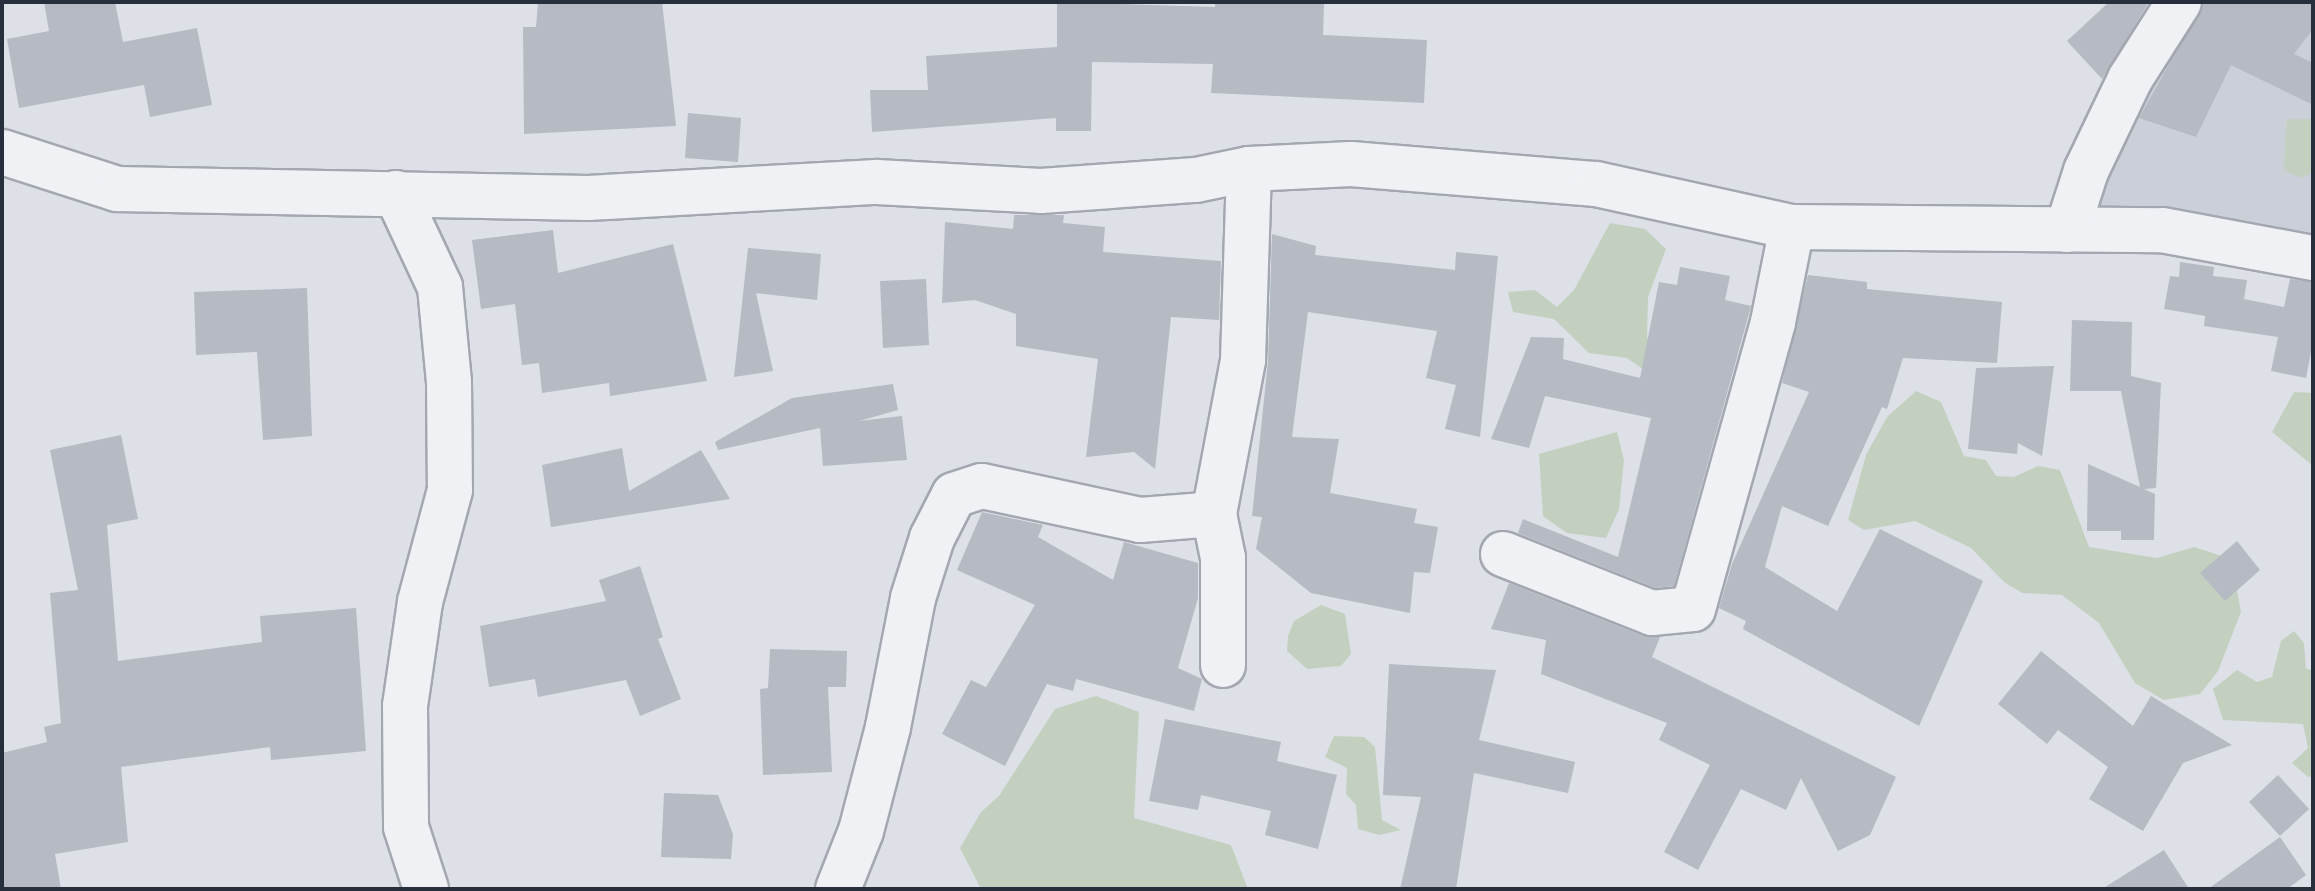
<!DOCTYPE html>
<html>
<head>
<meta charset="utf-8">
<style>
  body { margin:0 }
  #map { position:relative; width:2315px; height:891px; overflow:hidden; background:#dde0e6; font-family:"Roboto Condensed",sans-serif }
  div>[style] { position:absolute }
  .built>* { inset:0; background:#cbcfd8 }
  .green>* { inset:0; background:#c3d0bf }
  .building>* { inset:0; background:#b5bac3 }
  .roads { filter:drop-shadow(2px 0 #a3a7b0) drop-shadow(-2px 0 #a3a7b0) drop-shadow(0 2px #a3a7b0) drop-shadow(0 -2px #a3a7b0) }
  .minor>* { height:44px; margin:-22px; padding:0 22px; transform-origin:22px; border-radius:22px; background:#eff1f5 }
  span { translate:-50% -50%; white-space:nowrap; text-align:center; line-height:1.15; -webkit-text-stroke:8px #eceff4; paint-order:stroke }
  .frame { position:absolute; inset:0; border:4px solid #272e3c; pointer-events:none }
</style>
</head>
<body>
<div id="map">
  <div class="built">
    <i style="clip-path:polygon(2189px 2px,2313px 2px,2313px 246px,2095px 209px,2102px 154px)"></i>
  </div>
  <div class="green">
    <i style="clip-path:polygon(2287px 119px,2313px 119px,2313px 172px,2302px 178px,2284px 170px)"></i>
    <i style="clip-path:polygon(1610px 223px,1645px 229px,1666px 249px,1648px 297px,1647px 337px,1664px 357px,1647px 372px,1627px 358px,1589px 353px,1554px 319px,1513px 312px,1508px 292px,1535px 290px,1557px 307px,1574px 290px)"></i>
    <i style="clip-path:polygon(1916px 391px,1941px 402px,1964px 456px,1986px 460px,1996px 476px,2014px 477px,2038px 466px,2060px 470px,2089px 547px,2157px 558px,2194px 547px,2231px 559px,2241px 612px,2218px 671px,2200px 694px,2164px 700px,2135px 683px,2099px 623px,2062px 595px,2022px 593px,2004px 582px,1971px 548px,1915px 521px,1864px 530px,1848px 520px,1866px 455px,1887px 417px)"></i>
    <i style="clip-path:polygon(2294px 392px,2313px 393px,2313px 466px,2272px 432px)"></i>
    <i style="clip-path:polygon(1617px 432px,1624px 460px,1619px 509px,1606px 538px,1567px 533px,1543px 516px,1539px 454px)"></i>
    <i style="clip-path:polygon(1321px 605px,1345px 614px,1351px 654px,1341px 666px,1307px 669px,1287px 651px,1288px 636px,1294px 621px)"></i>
    <i style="clip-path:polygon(2294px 631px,2304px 643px,2306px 668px,2313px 671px,2313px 776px,2308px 777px,2292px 763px,2308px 748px,2303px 724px,2223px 720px,2213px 689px,2237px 670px,2257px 682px,2272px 677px,2281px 641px)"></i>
    <i style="clip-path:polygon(1096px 696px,1139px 712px,1134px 818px,1231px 845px,1248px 889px,981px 889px,960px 848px,981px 812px,999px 796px,1055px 709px)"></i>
    <i style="clip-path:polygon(1334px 736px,1364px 737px,1375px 747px,1382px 820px,1401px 830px,1379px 835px,1358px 829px,1356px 805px,1346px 794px,1347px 768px,1325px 757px)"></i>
  </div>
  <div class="building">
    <i style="clip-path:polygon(44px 2px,115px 2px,123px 42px,197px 28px,212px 105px,150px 117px,144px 85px,19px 108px,7px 39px,49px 31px)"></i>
    <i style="clip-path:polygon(538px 2px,662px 2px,676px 126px,524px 134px,523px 27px,536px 27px)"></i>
    <i style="clip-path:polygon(1057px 2px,1215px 7px,1215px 2px,1324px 2px,1323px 35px,1427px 40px,1424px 103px,1211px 93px,1213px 64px,1092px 62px,1091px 131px,1056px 131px,1056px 118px,872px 132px,870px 90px,928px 90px,926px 56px,1057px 47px)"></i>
    <i style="clip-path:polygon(2109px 2px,2149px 2px,2102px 79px,2067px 41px)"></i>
    <i style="clip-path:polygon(2204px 2px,2313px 2px,2313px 29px,2294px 54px,2313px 63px,2313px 105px,2231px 65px,2196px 137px,2139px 118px)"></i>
    <i style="clip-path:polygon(688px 113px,741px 118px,738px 162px,685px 158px)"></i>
    <i style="clip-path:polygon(1014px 215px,1064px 215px,1063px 223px,1105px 227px,1103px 252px,1221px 261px,1219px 320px,1171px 317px,1155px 469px,1134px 452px,1086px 457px,1098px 359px,1016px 346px,1016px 314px,975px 300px,942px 303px,945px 222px,1013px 229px)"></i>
    <i style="clip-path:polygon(553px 230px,558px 273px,673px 244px,707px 381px,610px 396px,609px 383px,542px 393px,539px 363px,522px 365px,515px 304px,481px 309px,472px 240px)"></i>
    <i style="clip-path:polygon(1272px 234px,1316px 246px,1315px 255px,1455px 270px,1456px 252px,1498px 256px,1480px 437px,1445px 429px,1456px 385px,1426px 378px,1437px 331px,1308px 312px,1292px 437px,1339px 439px,1330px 493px,1417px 509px,1414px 523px,1438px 527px,1430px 573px,1414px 572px,1410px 613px,1311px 593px,1256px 549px,1262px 517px,1252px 516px,1268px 361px)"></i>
    <i style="clip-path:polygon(748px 248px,821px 254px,817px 300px,756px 293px,773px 371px,734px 377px)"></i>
    <i style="clip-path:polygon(2180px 262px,2214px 267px,2213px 276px,2247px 280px,2244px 299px,2284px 307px,2290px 279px,2313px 282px,2313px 342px,2306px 378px,2271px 371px,2278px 337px,2204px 326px,2205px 316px,2164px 309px,2170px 276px,2179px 277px)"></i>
    <i style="clip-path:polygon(1680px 267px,1730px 276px,1725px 300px,1751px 306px,1674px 586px,1656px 588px,1518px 533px,1523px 519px,1618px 557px,1651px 418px,1545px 396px,1529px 448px,1491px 439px,1531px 337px,1564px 338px,1563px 359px,1640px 378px,1659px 282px,1677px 285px)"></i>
    <i style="clip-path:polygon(1808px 275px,1867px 282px,1867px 289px,2002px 302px,1997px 363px,1903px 358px,1887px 409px,1882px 407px,1828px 526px,1782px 506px,1765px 567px,1837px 611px,1880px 529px,1983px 581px,1919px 726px,1743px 629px,1746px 621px,1719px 608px,1732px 564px,1809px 392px,1782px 383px)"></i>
    <i style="clip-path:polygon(926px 279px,929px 345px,883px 348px,880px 281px)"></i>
    <i style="clip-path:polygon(307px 288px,312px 436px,263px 440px,257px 352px,196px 355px,194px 292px)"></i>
    <i style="clip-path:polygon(2072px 320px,2132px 322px,2131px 376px,2161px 383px,2156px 488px,2144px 489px,2155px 494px,2154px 540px,2121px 540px,2121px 531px,2087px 531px,2088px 464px,2140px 487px,2121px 391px,2070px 391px)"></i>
    <i style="clip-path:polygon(2054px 366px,2042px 456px,2018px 443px,2017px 454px,1968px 449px,1976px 368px)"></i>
    <i style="clip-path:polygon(893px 384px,898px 410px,859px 421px,902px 416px,907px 460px,823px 466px,820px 428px,718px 450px,715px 442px,792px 398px)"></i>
    <i style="clip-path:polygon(121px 435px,138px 519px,107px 525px,118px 661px,262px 642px,260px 616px,356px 608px,366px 751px,271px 760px,270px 747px,121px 767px,128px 842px,55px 854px,61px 889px,2px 889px,2px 753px,47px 742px,44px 727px,61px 723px,50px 593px,78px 590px,50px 450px)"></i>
    <i style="clip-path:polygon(622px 448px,629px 491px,701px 450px,730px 499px,551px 527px,542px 465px)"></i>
    <i style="clip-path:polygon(982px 512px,1043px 525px,1038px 537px,1113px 580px,1124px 542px,1198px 563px,1198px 598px,1178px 668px,1202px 679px,1194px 711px,1076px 679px,1073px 691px,1047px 684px,1005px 766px,942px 734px,971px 680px,986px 687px,1035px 605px,957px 570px)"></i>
    <i style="clip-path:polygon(2237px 541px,2260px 570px,2225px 601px,2200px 573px)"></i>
    <i style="clip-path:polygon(640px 566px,663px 637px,658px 639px,681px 699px,640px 716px,626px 680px,538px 697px,535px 679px,489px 687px,480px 626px,606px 601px,599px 580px)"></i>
    <i style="clip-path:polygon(1509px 583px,1643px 636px,1660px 637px,1652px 657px,1896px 777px,1870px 835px,1838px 851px,1801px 778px,1786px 810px,1741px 789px,1698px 870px,1664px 852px,1710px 765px,1659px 740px,1667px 723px,1541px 674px,1546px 640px,1491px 629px)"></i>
    <i style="clip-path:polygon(770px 649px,847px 651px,846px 687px,828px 687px,832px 772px,763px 775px,760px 689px,768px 688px)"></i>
    <i style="clip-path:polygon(2041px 651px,2133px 726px,2151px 696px,2232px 745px,2183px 763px,2143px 831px,2089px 799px,2108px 767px,2058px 730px,2047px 744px,1998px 704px)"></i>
    <i style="clip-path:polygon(1389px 664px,1496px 670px,1479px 740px,1575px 762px,1568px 793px,1474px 773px,1456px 889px,1400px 889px,1421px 797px,1383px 795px)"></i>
    <i style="clip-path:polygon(1165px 719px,1281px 742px,1277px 761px,1337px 775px,1318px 849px,1265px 835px,1271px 811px,1201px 795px,1198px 810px,1149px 801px)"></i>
    <i style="clip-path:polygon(2278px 775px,2309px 809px,2280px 836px,2249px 802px)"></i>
    <i style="clip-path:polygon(664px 793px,718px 795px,733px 834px,731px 859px,661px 857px)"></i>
    <i style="clip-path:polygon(2280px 837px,2306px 875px,2287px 889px,2208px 889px)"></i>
    <i style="clip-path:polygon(2164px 850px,2189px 889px,2102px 889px)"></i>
  </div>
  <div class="roads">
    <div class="minor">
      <i style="left:2px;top:152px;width:121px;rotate:17.8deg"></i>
      <i style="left:117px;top:189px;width:471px;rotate:1.1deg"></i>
      <i style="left:588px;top:198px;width:289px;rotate:-3.2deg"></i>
      <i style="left:877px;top:182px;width:164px;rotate:3.1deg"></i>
      <i style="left:1041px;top:191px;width:155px;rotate:-4.1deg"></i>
      <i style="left:1196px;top:180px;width:54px;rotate:-11.7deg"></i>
      <i style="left:1249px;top:169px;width:102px;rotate:-2.8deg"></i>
      <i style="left:1351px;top:164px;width:246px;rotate:4.7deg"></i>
      <i style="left:1596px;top:184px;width:201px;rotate:12.4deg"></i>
      <i style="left:1792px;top:227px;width:370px;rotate:0.5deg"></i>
      <i style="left:2162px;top:230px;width:154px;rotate:10.5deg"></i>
      <i style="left:396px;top:193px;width:104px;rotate:64.9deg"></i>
      <i style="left:440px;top:287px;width:95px;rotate:84.6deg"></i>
      <i style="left:449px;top:382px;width:108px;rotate:89.5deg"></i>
      <i style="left:450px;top:490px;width:116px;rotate:105deg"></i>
      <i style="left:420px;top:602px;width:105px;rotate:98.2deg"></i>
      <i style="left:405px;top:706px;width:121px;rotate:89.5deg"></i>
      <i style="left:406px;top:827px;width:65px;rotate:72.1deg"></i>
      <i style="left:2067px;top:230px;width:62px;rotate:-72.1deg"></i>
      <i style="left:2086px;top:171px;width:102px;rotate:-64.4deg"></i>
      <i style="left:2130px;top:79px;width:91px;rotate:-57.5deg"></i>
      <i style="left:1214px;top:514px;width:45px;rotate:78.4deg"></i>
      <i style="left:1223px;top:558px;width:107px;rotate:90deg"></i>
      <i style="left:1503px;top:554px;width:160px;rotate:21.6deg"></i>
      <i style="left:1652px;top:613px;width:41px;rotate:-5.6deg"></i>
      <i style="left:1693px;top:609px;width:298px;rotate:-74.4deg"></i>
      <i style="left:1773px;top:322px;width:97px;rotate:-78.7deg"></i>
      <i style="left:838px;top:889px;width:62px;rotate:-68.4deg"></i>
      <i style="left:861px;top:831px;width:107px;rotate:-75.4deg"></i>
      <i style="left:888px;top:727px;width:131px;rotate:-79deg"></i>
      <i style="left:913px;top:598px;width:63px;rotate:-72.4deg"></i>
      <i style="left:932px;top:538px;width:48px;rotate:-62.9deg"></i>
      <i style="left:954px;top:495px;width:29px;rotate:-18deg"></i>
      <i style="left:982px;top:486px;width:162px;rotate:12.1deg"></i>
      <i style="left:1140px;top:520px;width:74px;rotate:-4.6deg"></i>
      <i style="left:1214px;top:514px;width:157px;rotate:-79.3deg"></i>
      <i style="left:1243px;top:360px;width:191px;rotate:-88.2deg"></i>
    </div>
  </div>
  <div class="frame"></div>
</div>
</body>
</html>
